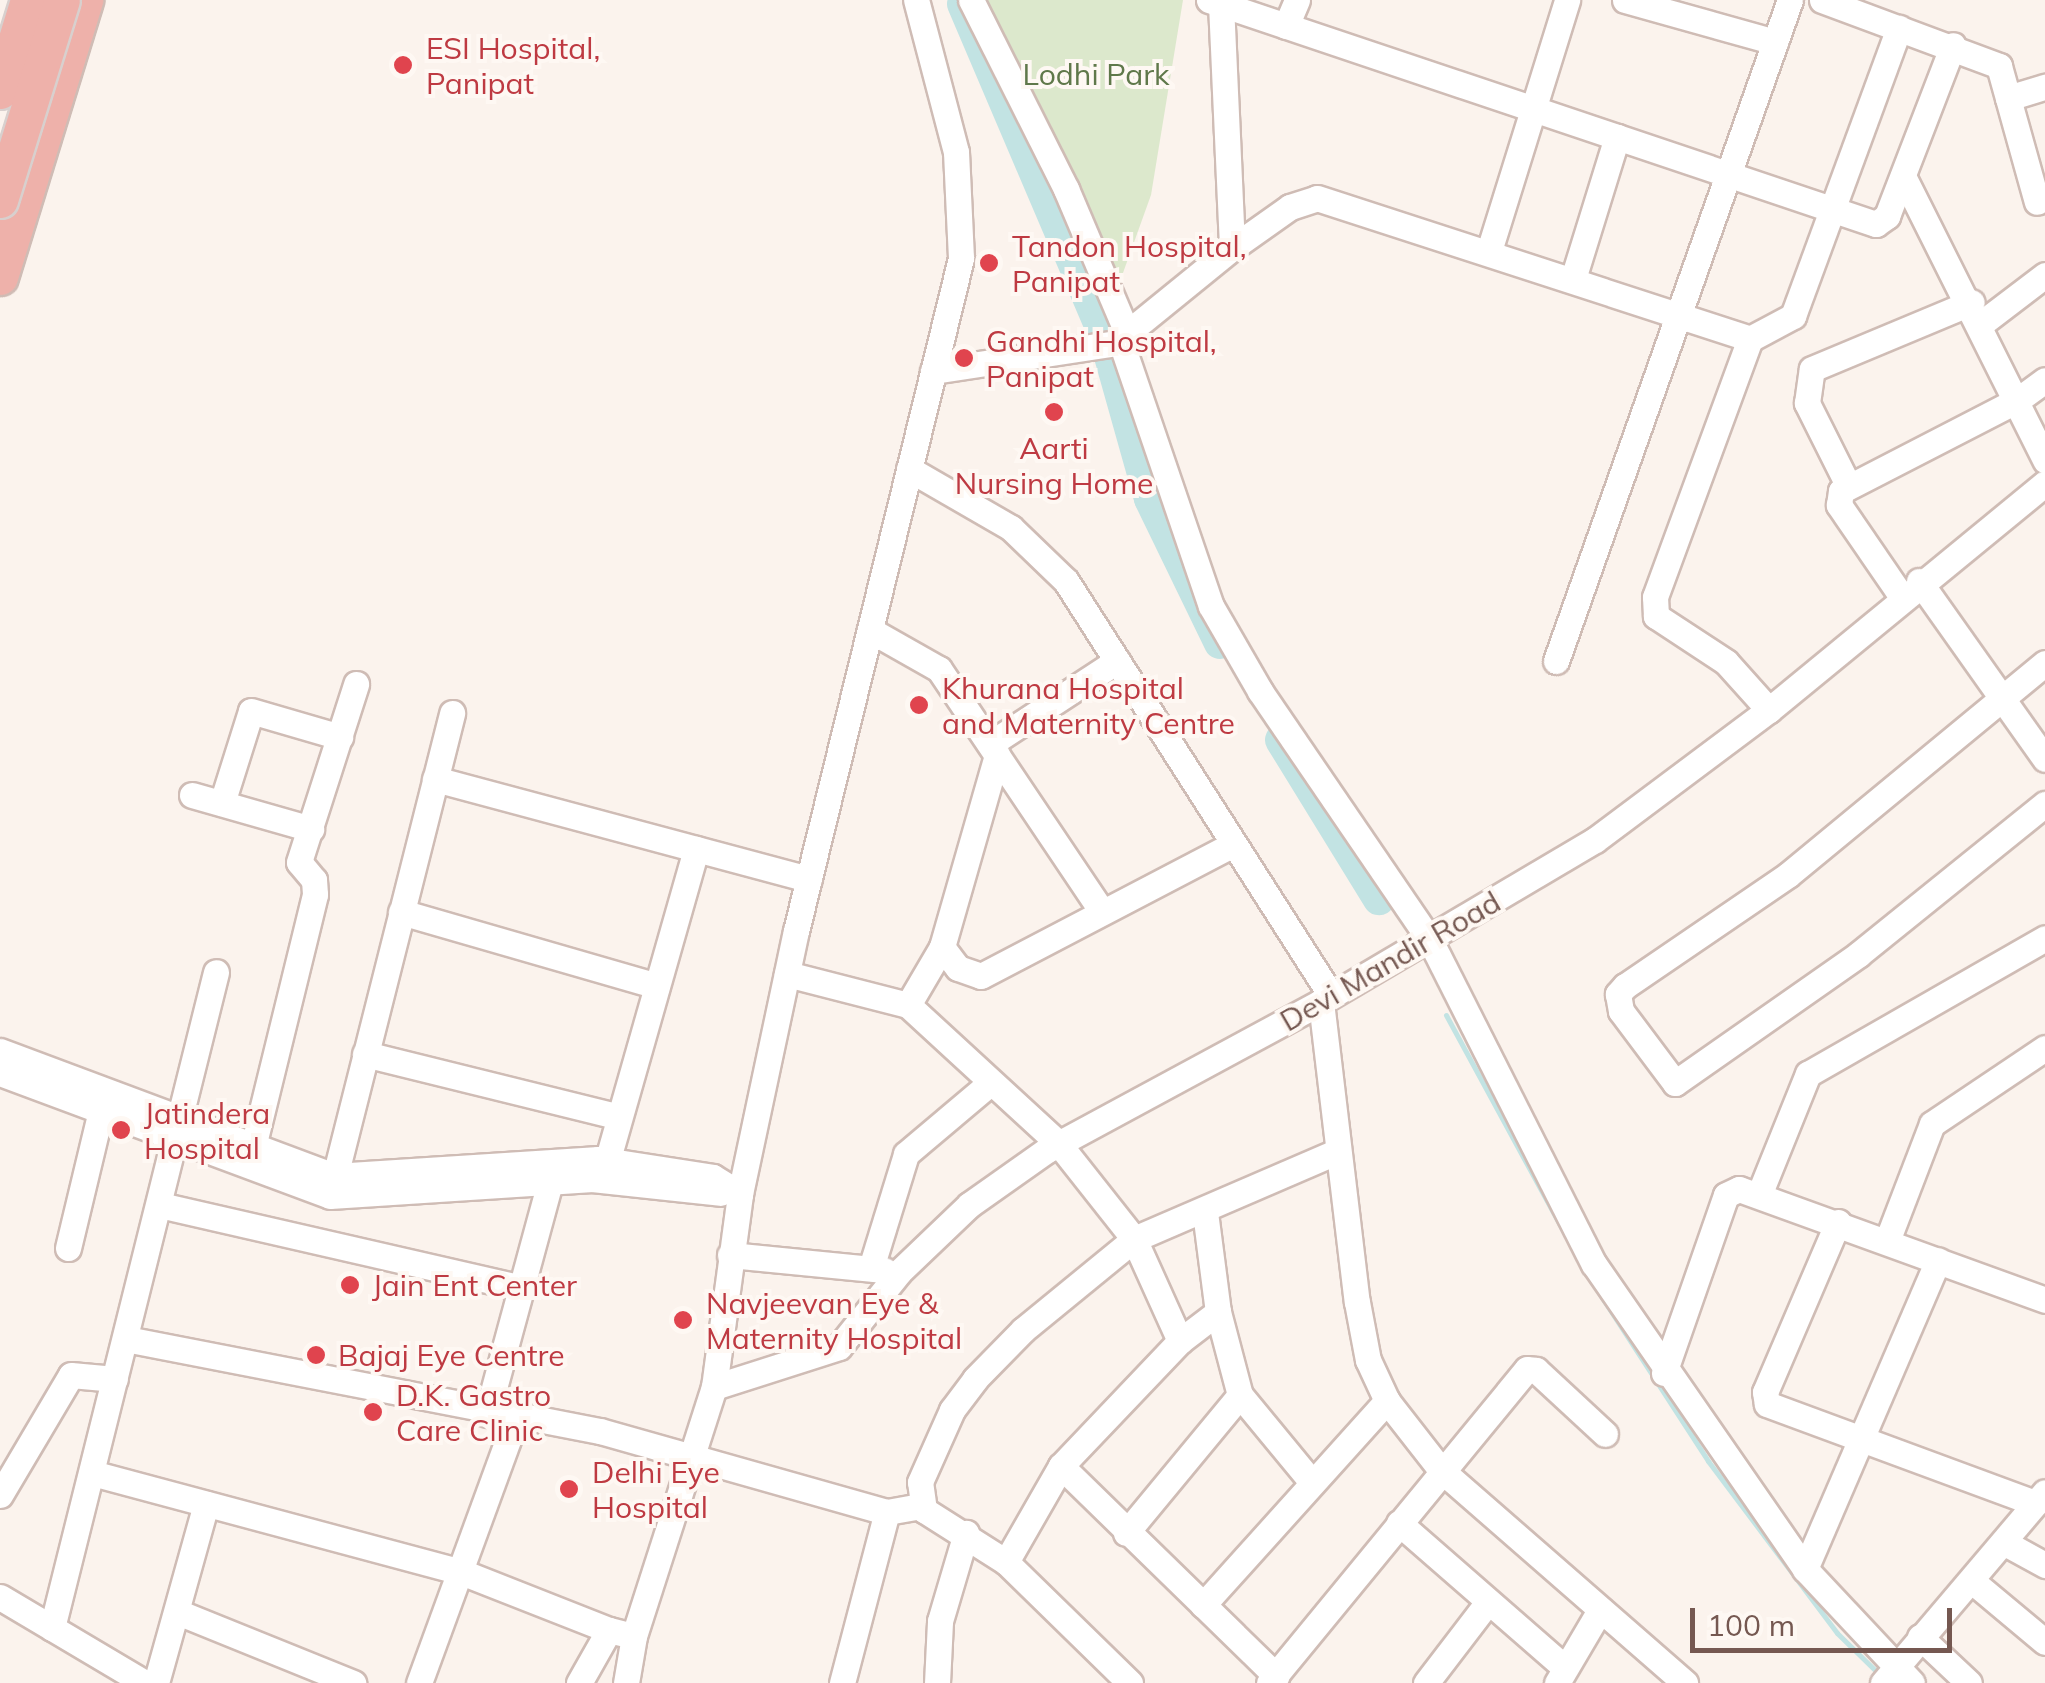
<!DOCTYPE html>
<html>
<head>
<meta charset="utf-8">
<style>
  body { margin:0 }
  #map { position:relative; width:2045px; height:1683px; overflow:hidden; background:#fbf3ed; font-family:Mulish,sans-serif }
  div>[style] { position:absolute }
  .green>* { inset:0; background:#dce8cc }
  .stream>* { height:5px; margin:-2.5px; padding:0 2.5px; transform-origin:2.5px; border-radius:2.5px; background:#c2e3e3 }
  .river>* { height:32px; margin:-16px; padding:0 16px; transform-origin:16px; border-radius:16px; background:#c2e3e3 }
  .roads { filter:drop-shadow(2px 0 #cfbcb5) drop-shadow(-2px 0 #cfbcb5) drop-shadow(0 2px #cfbcb5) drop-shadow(0 -2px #cfbcb5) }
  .minor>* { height:25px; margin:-12.5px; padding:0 12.5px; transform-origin:12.5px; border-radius:12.5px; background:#fff }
  .highway>* { height:35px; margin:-17.5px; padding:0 17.5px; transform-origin:17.5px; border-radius:17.5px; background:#eeb1aa }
  .bridges { filter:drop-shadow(2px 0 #d8d0ce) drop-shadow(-2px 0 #d8d0ce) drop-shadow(0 2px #d8d0ce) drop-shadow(0 -2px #d8d0ce) }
  .highway-bridge>* { height:35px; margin:-17.5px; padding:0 17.5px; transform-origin:17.5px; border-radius:17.5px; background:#eeb1aa }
  .dots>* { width:28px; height:28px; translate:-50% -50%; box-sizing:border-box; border:5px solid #fef8f3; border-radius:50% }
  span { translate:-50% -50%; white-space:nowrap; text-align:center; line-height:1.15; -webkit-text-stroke:8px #fef8f3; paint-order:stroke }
  .health-label { font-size:30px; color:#be3a42 }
  .left { translate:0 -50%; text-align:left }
  .park-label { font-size:30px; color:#5f784a }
  .street-label { font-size:30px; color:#755851 }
  .scale { position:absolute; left:1690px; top:1608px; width:262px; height:45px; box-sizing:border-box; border:5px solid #755851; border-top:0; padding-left:12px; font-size:30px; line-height:35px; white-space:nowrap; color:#755851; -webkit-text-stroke:8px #fef8f3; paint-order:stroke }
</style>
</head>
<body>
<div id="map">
  <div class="green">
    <i style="clip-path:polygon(981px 0,1183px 0,1151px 195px,1119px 284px)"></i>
  </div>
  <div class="stream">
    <i style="left:1446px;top:1015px;width:251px;rotate:61.5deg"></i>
    <i style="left:1588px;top:1276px;width:221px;rotate:57deg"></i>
    <i style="left:1708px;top:1461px;width:215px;rotate:53.1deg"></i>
    <i style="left:1837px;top:1633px;width:59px;rotate:44.3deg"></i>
  </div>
  <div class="river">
    <i style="left:963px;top:4px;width:360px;rotate:66.9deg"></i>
    <i style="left:1104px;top:335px;width:170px;rotate:74.3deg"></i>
    <i style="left:1150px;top:499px;width:160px;rotate:64.1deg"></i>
    <i style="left:1281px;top:740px;width:187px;rotate:58.4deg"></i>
  </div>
  <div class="roads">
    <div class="minor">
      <i style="left:971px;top:0;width:212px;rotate:63.3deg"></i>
      <i style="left:1066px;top:189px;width:159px;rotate:67deg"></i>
      <i style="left:1209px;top:0;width:13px;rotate:18deg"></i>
      <i style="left:1221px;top:4px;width:244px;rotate:87.4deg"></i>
      <i style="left:1625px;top:0;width:156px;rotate:15.6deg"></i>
      <i style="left:1822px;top:0;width:189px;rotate:20.4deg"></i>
      <i style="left:1999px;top:66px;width:141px;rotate:74.4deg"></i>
      <i style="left:1221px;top:4px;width:691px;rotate:18.57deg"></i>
      <i style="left:1876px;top:224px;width:14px;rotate:-36deg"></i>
      <i style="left:1887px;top:216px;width:183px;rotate:-68.9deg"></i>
      <i style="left:1286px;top:26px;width:28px;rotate:-67deg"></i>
      <i style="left:2008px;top:98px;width:39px;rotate:-17deg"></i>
      <i style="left:1903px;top:176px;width:318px;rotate:63.4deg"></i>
      <i style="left:1489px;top:251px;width:263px;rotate:-72.7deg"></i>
      <i style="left:1573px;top:279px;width:149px;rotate:-72.8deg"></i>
      <i style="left:1982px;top:323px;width:79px;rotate:-37.3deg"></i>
      <i style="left:1120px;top:339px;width:282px;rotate:71.2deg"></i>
      <i style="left:1211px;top:606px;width:98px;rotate:60deg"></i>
      <i style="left:1260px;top:691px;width:301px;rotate:55.7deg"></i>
      <i style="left:1430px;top:940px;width:363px;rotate:63.2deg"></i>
      <i style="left:1594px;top:1264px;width:371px;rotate:55.3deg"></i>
      <i style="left:1805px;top:1569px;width:156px;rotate:46.8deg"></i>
      <i style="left:933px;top:371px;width:184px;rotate:-8.7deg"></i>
      <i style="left:1115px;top:343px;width:151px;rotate:-39.1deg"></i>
      <i style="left:1232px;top:248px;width:71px;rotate:-35.3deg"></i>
      <i style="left:1290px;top:207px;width:28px;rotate:-18deg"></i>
      <i style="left:1317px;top:198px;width:455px;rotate:18deg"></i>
      <i style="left:909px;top:469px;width:118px;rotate:30deg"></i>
      <i style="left:1011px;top:528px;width:76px;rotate:43.9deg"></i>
      <i style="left:1066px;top:581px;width:492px;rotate:57.4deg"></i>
      <i style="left:1848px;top:485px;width:92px;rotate:-116.6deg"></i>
      <i style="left:1807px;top:403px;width:34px;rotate:-82deg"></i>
      <i style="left:1812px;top:369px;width:173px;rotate:-22.7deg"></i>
      <i style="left:1919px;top:581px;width:218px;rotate:54.7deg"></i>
      <i style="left:1902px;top:597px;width:112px;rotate:-124.4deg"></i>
      <i style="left:1839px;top:505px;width:14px;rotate:-82deg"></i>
      <i style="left:1841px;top:491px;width:200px;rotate:-27.3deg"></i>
      <i style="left:2019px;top:399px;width:32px;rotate:-36deg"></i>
      <i style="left:870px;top:630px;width:79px;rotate:29.5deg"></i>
      <i style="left:939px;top:669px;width:290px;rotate:56.1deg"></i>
      <i style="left:1556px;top:661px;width:701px;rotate:-70.51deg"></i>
      <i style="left:2045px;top:663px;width:333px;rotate:140.5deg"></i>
      <i style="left:1788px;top:875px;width:197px;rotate:145.7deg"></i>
      <i style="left:1625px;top:986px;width:11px;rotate:131deg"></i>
      <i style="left:1618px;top:994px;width:17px;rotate:80deg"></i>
      <i style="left:1621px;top:1011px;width:90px;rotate:53.1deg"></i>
      <i style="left:1675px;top:1083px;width:225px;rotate:-35deg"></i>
      <i style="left:1859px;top:954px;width:239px;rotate:-38.9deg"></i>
      <i style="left:1769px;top:710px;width:64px;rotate:-131.9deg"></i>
      <i style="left:1726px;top:662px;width:84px;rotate:-146.7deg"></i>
      <i style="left:1656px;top:616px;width:19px;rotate:-93deg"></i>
      <i style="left:1655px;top:597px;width:275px;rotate:-69.8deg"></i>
      <i style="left:1750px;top:339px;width:49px;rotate:-28.1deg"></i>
      <i style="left:1793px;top:316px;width:307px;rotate:-69.8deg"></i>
      <i style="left:990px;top:744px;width:152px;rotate:-33.2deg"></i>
      <i style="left:435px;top:779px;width:387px;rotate:15deg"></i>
      <i style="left:192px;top:795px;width:124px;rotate:15.9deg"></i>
      <i style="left:222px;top:803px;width:96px;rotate:-72.5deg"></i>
      <i style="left:251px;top:711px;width:93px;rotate:16.3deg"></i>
      <i style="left:401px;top:912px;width:266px;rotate:16.1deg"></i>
      <i style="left:942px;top:947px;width:26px;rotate:53deg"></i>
      <i style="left:958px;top:968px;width:24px;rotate:19deg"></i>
      <i style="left:981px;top:976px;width:285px;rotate:-27.6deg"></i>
      <i style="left:787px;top:974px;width:125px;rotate:14.4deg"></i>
      <i style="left:908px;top:1005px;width:205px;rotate:42.6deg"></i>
      <i style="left:1059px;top:1144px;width:121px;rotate:51.7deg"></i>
      <i style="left:1134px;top:1239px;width:112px;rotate:65.7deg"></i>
      <i style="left:1321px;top:1002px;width:302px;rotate:83.2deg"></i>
      <i style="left:1357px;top:1302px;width:59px;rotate:79.3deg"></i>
      <i style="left:1368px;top:1360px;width:45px;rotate:65.1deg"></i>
      <i style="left:1387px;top:1401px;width:88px;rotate:52deg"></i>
      <i style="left:1441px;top:1470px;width:324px;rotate:41.1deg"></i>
      <i style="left:908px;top:1005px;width:67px;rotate:-59.6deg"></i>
      <i style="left:942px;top:947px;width:200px;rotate:-74deg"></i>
      <i style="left:0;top:1051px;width:357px;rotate:20.5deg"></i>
      <i style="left:334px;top:1176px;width:265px;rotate:-3.7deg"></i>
      <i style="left:598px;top:1159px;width:116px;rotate:8.9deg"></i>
      <i style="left:713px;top:1177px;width:32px;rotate:32deg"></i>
      <i style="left:365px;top:1054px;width:258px;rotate:13.9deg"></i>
      <i style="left:0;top:1073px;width:352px;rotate:20.4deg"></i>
      <i style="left:330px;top:1196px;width:263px;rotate:-3.7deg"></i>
      <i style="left:592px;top:1179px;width:129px;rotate:6.2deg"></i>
      <i style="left:253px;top:1147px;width:260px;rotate:-76.2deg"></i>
      <i style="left:315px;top:894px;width:14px;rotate:-94deg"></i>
      <i style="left:314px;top:880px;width:23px;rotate:-130deg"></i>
      <i style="left:299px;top:862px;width:187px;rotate:-72.2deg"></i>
      <i style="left:603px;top:1176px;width:340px;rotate:-74.1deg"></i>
      <i style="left:332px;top:1188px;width:490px;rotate:-75.8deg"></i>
      <i style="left:1759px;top:1195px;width:131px;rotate:-68deg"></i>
      <i style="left:1808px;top:1074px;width:273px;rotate:-29.8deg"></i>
      <i style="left:160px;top:1205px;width:367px;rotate:12.9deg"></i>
      <i style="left:1205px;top:1212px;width:101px;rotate:82.6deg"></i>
      <i style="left:1218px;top:1312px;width:86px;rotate:75.2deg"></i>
      <i style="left:1240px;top:1395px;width:110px;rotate:50.5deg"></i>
      <i style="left:1838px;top:1222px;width:185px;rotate:113.2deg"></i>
      <i style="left:1765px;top:1392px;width:12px;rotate:81deg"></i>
      <i style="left:1767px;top:1404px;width:286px;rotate:20.3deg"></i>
      <i style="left:1887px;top:1241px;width:125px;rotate:-69deg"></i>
      <i style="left:1932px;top:1124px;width:136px;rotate:-33.9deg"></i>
      <i style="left:68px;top:1248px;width:141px;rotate:-76.5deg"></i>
      <i style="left:730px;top:1255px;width:155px;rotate:5.6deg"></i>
      <i style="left:871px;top:1268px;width:119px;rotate:-72.9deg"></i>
      <i style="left:906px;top:1154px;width:110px;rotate:-40.2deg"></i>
      <i style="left:126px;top:1339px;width:483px;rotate:11deg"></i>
      <i style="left:600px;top:1431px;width:298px;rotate:15.8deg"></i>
      <i style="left:887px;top:1512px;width:35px;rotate:-10deg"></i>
      <i style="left:1664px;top:1373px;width:188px;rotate:-70.8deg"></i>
      <i style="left:1726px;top:1195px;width:14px;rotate:-25deg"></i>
      <i style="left:1739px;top:1189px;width:326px;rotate:19.9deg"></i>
      <i style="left:714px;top:1387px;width:131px;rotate:-17.7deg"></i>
      <i style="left:839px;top:1347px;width:96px;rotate:-51.3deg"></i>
      <i style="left:899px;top:1272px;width:97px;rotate:-43.7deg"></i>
      <i style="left:969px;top:1205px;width:95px;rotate:-35.2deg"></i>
      <i style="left:1047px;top:1150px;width:311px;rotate:-28.4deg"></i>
      <i style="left:1321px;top:1002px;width:318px;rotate:-30.6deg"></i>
      <i style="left:1595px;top:840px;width:217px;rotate:-36.8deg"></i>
      <i style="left:1769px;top:710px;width:357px;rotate:-39.4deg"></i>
      <i style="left:487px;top:1414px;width:256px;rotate:-74.8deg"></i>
      <i style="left:1061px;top:1466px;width:301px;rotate:44.3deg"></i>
      <i style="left:92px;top:1473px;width:385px;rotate:15deg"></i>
      <i style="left:464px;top:1573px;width:156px;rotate:21.5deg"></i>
      <i style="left:0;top:1495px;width:139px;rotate:-59.4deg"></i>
      <i style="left:71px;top:1375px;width:44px;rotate:5.2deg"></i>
      <i style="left:1399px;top:1523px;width:220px;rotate:41.1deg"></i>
      <i style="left:1126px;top:1533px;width:179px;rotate:-50.4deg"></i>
      <i style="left:2005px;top:1543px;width:46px;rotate:28.8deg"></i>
      <i style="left:1006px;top:1562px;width:111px;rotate:-60.2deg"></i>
      <i style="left:1061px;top:1466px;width:173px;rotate:-46.4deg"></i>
      <i style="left:1180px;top:1341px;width:48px;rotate:-37.3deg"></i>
      <i style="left:1805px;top:1569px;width:336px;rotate:-66.7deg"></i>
      <i style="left:1972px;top:1581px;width:95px;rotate:39.9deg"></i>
      <i style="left:0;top:1597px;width:169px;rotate:30.7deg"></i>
      <i style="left:1203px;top:1605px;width:275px;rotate:-48deg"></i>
      <i style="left:180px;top:1613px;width:187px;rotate:22deg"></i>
      <i style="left:52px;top:1628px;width:676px;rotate:-75.96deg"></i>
      <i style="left:1920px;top:1637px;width:67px;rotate:43.2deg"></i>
      <i style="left:156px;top:1683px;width:186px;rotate:-74.4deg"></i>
      <i style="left:419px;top:1683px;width:282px;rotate:-69.9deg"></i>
      <i style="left:579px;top:1683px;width:61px;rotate:-60.5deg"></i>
      <i style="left:609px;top:1630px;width:16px;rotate:14deg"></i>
      <i style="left:626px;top:1683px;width:48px;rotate:-80.3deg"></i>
      <i style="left:634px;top:1636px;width:262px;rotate:-72.2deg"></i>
      <i style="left:714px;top:1387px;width:195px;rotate:-82.3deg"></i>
      <i style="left:740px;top:1194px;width:269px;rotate:-78deg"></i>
      <i style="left:796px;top:931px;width:693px;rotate:-76.22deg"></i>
      <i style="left:961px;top:258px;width:106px;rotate:-92.7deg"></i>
      <i style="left:956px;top:152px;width:157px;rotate:-104.7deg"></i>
      <i style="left:842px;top:1683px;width:177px;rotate:-75.3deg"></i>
      <i style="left:937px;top:1683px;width:62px;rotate:-87.2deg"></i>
      <i style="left:940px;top:1621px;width:92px;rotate:-73.5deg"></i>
      <i style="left:1130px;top:1683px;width:173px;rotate:-135.7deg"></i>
      <i style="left:1006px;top:1562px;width:97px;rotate:-147.6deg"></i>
      <i style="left:924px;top:1510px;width:28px;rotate:-98deg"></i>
      <i style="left:920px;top:1482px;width:79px;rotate:-66deg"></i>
      <i style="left:952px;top:1410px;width:39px;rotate:-53deg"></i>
      <i style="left:975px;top:1379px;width:69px;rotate:-45.6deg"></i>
      <i style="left:1023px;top:1330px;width:144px;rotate:-39.3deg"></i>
      <i style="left:1134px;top:1239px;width:220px;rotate:-23.3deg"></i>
      <i style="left:1269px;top:1683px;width:406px;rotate:-50.6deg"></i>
      <i style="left:1527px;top:1369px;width:9px;rotate:6deg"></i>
      <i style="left:1536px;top:1370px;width:94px;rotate:42.8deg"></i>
      <i style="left:1426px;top:1683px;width:102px;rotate:-52.6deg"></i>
      <i style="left:1557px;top:1683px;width:85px;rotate:-59.5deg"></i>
      <i style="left:1883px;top:1683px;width:250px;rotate:-49.7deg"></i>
    </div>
    <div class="highway">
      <i style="left:0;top:277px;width:290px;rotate:-72.9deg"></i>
    </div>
  </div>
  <div class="bridges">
    <div class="highway-bridge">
      <i style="left:0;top:91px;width:95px;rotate:-72.9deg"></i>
      <i style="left:0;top:200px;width:209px;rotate:-72.8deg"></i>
    </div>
  </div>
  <div class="dots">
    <i style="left:403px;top:65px;background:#e0444e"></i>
    <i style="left:989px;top:263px;background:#e0444e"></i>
    <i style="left:964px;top:358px;background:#e0444e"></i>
    <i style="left:1054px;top:412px;background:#e0444e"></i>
    <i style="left:919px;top:705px;background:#e0444e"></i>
    <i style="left:121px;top:1130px;background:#e0444e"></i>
    <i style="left:350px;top:1285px;background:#e0444e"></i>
    <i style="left:683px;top:1320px;background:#e0444e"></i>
    <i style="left:316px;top:1355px;background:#e0444e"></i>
    <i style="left:373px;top:1412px;background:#e0444e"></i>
    <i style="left:569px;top:1489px;background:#e0444e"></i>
  </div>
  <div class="health-label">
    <span class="left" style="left:426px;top:65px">ESI Hospital,<br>Panipat</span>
    <span class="left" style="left:1012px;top:263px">Tandon Hospital,<br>Panipat</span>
    <span class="left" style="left:986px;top:358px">Gandhi Hospital,<br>Panipat</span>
    <span style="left:1054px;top:465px">Aarti<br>Nursing Home</span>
    <span class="left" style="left:942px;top:705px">Khurana Hospital<br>and Maternity Centre</span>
    <span class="left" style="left:144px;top:1130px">Jatindera<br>Hospital</span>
    <span class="left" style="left:372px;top:1285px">Jain Ent Center</span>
    <span class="left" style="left:706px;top:1320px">Navjeevan Eye &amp;<br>Maternity Hospital</span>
    <span class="left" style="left:338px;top:1355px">Bajaj Eye Centre</span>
    <span class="left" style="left:396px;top:1412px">D.K. Gastro<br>Care Clinic</span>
    <span class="left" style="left:592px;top:1489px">Delhi Eye<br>Hospital</span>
  </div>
  <div class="park-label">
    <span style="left:1096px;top:74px">Lodhi Park</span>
  </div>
  <div class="street-label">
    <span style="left:1390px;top:961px;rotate:-30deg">Devi Mandir Road</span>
  </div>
  <div class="scale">100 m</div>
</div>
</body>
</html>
